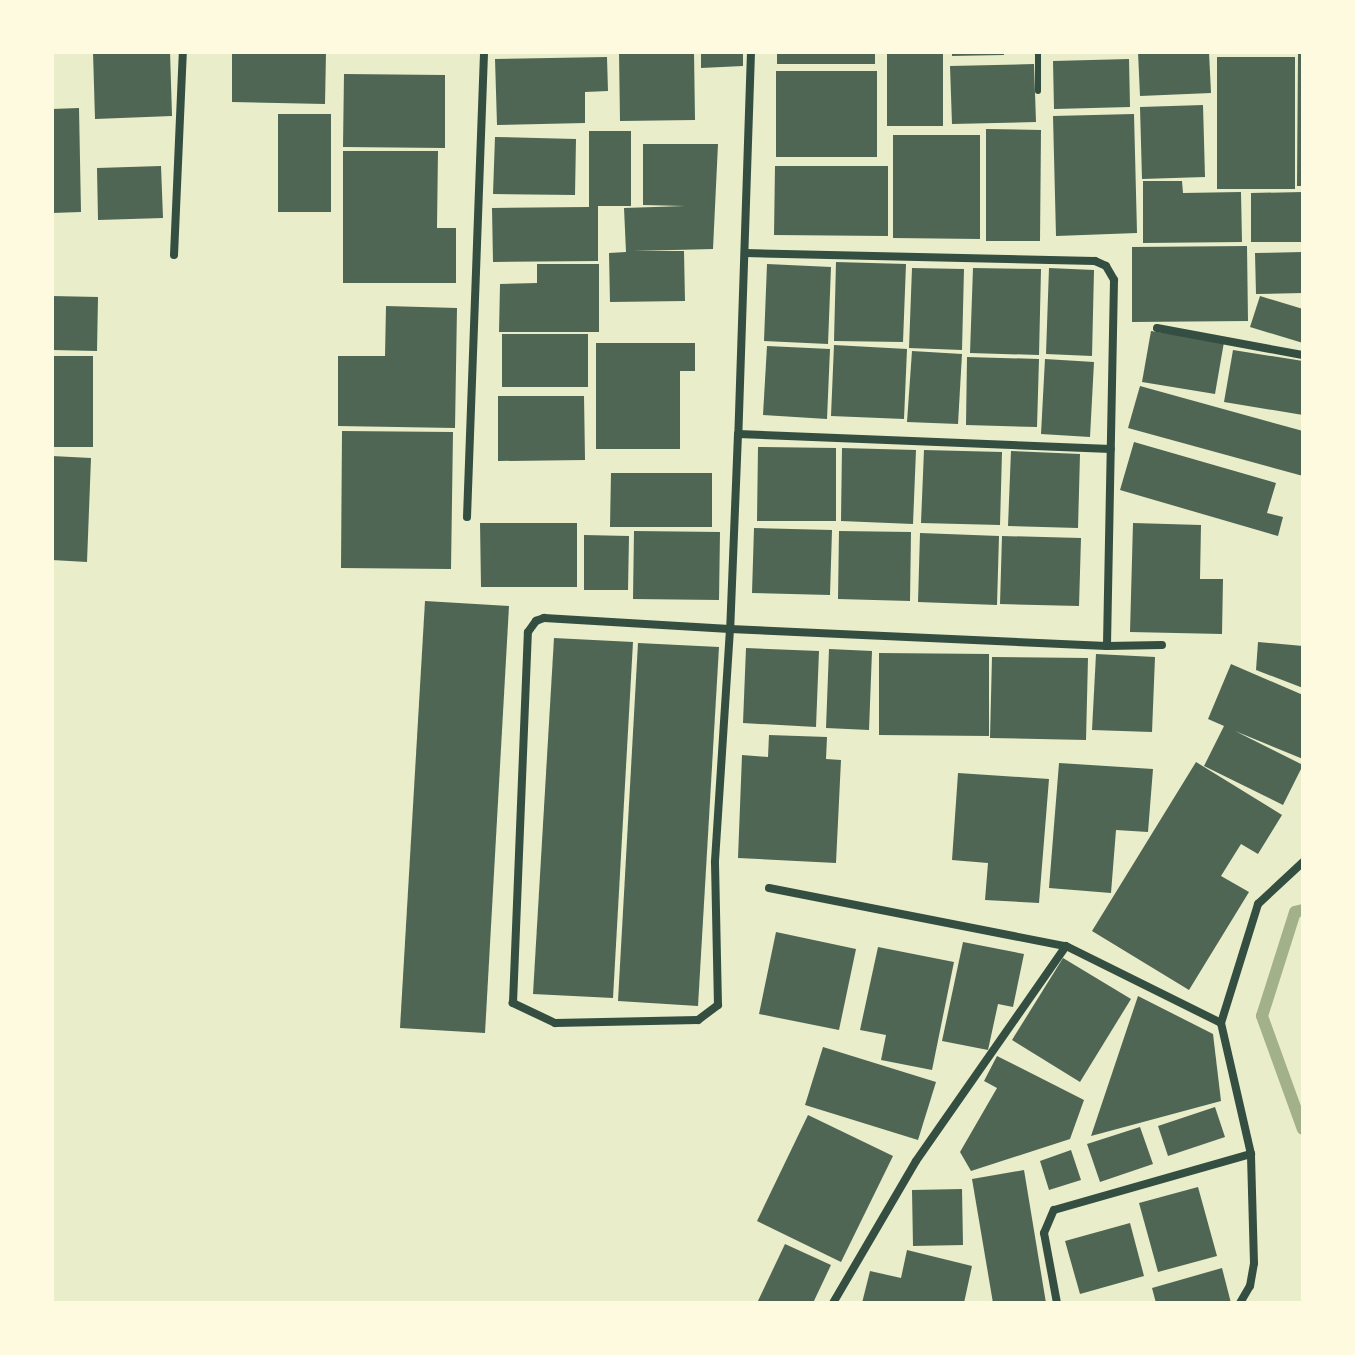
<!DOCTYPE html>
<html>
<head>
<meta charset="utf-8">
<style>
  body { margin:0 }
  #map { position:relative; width:1355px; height:1355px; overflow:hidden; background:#e9edc9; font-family:Arial,sans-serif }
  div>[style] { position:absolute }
  .stream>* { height:12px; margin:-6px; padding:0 6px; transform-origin:6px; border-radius:6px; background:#a3b18a }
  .building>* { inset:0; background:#4f6655 }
  .service>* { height:6px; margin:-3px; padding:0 3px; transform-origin:3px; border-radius:3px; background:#344e41 }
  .minor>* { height:8px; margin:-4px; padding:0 4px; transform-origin:4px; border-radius:4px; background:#344e41 }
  span { translate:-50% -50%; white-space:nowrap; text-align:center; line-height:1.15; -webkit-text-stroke:8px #fefae0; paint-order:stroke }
  .frame { position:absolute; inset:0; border:54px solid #fefae0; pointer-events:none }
</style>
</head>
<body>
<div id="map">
  <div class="stream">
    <i style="left:1303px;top:910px;width:8px;rotate:166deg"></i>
    <i style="left:1295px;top:912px;width:109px;rotate:107.6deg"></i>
    <i style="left:1262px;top:1016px;width:120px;rotate:70.1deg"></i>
  </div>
  <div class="building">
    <i style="clip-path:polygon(93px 52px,170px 52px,172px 116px,95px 119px)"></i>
    <i style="clip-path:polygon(232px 52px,326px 52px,325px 104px,232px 102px)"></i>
    <i style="clip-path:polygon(619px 52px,694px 52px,695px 120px,620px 121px)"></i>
    <i style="clip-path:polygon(701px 52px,743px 52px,743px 66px,701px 68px)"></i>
    <i style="clip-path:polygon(777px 52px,875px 52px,875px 64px,777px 64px)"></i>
    <i style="clip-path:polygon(887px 52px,943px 52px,943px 126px,887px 126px)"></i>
    <i style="clip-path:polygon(952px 52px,1004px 52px,1004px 55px,952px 56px)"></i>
    <i style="clip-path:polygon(1138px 52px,1209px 52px,1211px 93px,1140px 96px)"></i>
    <i style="clip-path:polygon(1298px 54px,1303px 54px,1303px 186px,1297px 186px)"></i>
    <i style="clip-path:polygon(607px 57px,608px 91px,585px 92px,585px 123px,497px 125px,495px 59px)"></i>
    <i style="clip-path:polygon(1217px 57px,1295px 57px,1295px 189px,1217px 189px)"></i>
    <i style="clip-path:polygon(1129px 59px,1130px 107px,1054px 109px,1053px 61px)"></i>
    <i style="clip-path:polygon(1034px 64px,1036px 122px,952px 124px,950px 66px)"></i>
    <i style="clip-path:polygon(776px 71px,877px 71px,877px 157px,776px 157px)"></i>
    <i style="clip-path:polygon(344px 74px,445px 75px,445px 148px,343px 147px)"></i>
    <i style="clip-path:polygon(1203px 105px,1205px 177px,1142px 179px,1140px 107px)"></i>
    <i style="clip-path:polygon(79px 108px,81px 212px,52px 213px,52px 109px)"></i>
    <i style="clip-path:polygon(278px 114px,331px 114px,331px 212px,278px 212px)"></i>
    <i style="clip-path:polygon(1134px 114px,1137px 233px,1056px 236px,1053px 116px)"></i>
    <i style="clip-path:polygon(986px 129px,1041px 130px,1040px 241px,986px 241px)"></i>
    <i style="clip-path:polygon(589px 131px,631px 131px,631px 206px,598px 206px,598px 261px,493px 262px,492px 208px,589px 207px)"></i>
    <i style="clip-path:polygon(893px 135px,980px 135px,980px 239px,893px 238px)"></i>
    <i style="clip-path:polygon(495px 137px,576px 139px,575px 195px,493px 194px)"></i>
    <i style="clip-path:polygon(643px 144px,718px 144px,713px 249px,633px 251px,684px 251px,685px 301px,610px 302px,609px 253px,626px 252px,624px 208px,685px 206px,643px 205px)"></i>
    <i style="clip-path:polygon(343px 151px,438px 151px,437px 228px,456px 228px,456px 283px,343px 283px)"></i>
    <i style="clip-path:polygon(161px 166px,163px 218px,98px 220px,97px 168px)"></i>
    <i style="clip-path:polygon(775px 166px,888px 166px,888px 236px,774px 235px)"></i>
    <i style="clip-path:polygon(1143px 181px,1182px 181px,1183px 193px,1241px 192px,1242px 242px,1143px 243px)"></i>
    <i style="clip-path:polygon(1303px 192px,1303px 242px,1251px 242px,1251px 193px)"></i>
    <i style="clip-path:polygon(1247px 246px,1248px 321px,1132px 322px,1132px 247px)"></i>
    <i style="clip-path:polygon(1303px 252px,1303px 293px,1256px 294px,1255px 253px)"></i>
    <i style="clip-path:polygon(836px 262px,906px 264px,903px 342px,834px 341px)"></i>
    <i style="clip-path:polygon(537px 264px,599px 264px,599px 332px,499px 332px,500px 284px,537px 283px)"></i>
    <i style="clip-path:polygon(767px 264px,831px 267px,828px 344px,764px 341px)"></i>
    <i style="clip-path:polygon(912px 268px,964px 269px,962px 350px,909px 348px)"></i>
    <i style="clip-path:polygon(973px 268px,1041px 269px,1039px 355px,970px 353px)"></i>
    <i style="clip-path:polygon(1049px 268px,1094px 270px,1092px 356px,1046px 354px)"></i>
    <i style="clip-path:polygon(52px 296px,98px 297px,97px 351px,52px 350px)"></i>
    <i style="clip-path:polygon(1260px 296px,1303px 309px,1303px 343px,1250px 327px)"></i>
    <i style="clip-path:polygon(386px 306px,457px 308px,455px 428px,338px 426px,338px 356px,385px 356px)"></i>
    <i style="clip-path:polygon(1151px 331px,1224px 342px,1215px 394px,1142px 382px)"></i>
    <i style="clip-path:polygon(502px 334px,588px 334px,588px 387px,502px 387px)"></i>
    <i style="clip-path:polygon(596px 343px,695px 343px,695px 371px,680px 371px,680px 449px,596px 449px)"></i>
    <i style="clip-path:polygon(834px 345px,907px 349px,904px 419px,831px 416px)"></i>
    <i style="clip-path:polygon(767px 346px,830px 349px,827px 419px,763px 415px)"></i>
    <i style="clip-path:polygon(1233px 350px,1303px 361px,1303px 415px,1224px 402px)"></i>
    <i style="clip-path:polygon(912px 351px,962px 354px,958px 424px,907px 422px)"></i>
    <i style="clip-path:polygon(52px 356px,93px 356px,93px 447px,54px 447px)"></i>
    <i style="clip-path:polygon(967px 357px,1039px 359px,1037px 427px,966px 425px)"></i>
    <i style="clip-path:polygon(1045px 359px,1094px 362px,1090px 437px,1041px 434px)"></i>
    <i style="clip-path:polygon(1140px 386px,1303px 431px,1303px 476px,1128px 428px)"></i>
    <i style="clip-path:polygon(498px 396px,584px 396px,585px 460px,498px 461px)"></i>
    <i style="clip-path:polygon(342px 431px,453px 432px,451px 569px,341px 568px)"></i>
    <i style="clip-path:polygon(1134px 442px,1276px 483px,1267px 513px,1283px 517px,1278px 536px,1120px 490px)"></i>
    <i style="clip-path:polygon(758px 447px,836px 448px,836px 521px,757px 521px)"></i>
    <i style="clip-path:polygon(842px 448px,916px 450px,913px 524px,841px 521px)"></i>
    <i style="clip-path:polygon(924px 450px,1002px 452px,1000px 525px,921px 523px)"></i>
    <i style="clip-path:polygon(1011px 451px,1080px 454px,1078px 528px,1008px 526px)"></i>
    <i style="clip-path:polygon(52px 456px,91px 458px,87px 562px,52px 560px)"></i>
    <i style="clip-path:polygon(611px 473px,712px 473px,712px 527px,610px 527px)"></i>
    <i style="clip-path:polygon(480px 523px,577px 523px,577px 587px,481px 587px)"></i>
    <i style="clip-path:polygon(1133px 523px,1201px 525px,1200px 579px,1223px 579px,1222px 634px,1130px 632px)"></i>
    <i style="clip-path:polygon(754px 528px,832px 530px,830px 595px,752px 593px)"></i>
    <i style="clip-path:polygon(634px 531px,720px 532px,719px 600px,633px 599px)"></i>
    <i style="clip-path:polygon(839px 531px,911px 532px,910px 601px,838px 599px)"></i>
    <i style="clip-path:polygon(920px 533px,999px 536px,997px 605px,918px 602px)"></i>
    <i style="clip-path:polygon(584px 535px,629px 536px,628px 590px,584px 590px)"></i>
    <i style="clip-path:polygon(1002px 536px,1081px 538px,1079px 606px,1000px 604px)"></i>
    <i style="clip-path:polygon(425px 601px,509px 606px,485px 1033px,400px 1028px)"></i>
    <i style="clip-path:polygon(554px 638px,633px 642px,613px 998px,533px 994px)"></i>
    <i style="clip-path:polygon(1258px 642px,1303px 646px,1303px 688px,1256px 670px)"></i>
    <i style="clip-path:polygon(638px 643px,719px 647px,698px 1006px,618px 1001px)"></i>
    <i style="clip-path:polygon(746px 648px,819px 651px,816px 727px,743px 723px)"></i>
    <i style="clip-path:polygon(829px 649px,872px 651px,869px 730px,826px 728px)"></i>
    <i style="clip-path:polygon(879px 653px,989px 654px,989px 736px,879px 735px)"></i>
    <i style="clip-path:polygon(1096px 654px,1155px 657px,1152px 732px,1092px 730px)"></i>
    <i style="clip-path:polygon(992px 657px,1088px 658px,1086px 740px,990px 738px)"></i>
    <i style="clip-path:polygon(1231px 664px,1303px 695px,1303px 759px,1235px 731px,1303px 765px,1283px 805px,1204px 766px,1224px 726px,1208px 719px)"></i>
    <i style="clip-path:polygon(769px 735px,827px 737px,826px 759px,841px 760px,836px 863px,738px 858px,742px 755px,768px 757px)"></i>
    <i style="clip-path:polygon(1196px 762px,1282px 815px,1258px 854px,1241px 844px,1221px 876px,1249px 892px,1189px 990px,1092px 931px)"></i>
    <i style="clip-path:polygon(1059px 763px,1153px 769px,1148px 832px,1116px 830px,1111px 893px,1049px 888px)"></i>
    <i style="clip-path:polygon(958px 773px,1049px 779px,1039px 903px,985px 900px,988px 863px,952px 860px)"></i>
    <i style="clip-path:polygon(776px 932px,856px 949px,839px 1030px,759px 1014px)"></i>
    <i style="clip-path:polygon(963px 942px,1024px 954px,1013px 1007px,998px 1004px,988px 1050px,942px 1041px)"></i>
    <i style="clip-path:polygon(878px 947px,954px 962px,932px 1070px,881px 1060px,886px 1035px,860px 1030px)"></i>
    <i style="clip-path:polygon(1063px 958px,1131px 999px,1080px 1082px,1012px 1040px)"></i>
    <i style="clip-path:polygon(1138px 996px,1213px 1034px,1221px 1101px,1091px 1136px)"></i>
    <i style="clip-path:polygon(823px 1047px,936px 1082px,918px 1140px,805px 1105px)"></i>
    <i style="clip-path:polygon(997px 1056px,1084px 1100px,1070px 1139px,971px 1171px,960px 1152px,997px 1088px,984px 1081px)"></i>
    <i style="clip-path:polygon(1215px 1107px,1225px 1137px,1168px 1156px,1158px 1126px)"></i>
    <i style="clip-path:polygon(808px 1115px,893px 1156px,841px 1262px,757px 1221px)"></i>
    <i style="clip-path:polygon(1140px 1127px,1153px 1164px,1100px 1182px,1087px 1144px)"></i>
    <i style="clip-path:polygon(1071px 1150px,1081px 1180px,1049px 1190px,1040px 1161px)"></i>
    <i style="clip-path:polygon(1024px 1170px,1046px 1303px,993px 1303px,972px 1179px)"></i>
    <i style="clip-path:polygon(1198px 1187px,1217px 1256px,1158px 1272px,1139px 1203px)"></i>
    <i style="clip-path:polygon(962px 1189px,963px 1245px,913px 1246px,912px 1190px)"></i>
    <i style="clip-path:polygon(1130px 1223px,1144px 1276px,1080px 1294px,1065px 1241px)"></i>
    <i style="clip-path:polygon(785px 1244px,831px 1265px,813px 1303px,757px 1303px)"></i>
    <i style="clip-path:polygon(907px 1250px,972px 1266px,964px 1303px,862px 1303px,870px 1271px,901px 1278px)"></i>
    <i style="clip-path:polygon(1222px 1268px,1231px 1303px,1156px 1303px,1152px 1288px)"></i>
  </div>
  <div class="service">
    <i style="left:1038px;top:91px;width:39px;rotate:-90deg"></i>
  </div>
  <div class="minor">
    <i style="left:751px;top:52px;width:382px;rotate:91.9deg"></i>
    <i style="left:738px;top:434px;width:195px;rotate:92.3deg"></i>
    <i style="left:730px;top:629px;width:234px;rotate:93.7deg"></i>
    <i style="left:715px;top:863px;width:142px;rotate:88.8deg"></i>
    <i style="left:718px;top:1005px;width:25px;rotate:143deg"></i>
    <i style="left:698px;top:1020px;width:143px;rotate:178.8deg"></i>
    <i style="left:555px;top:1023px;width:47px;rotate:-154.5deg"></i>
    <i style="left:513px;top:1003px;width:371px;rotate:-87.7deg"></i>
    <i style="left:528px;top:632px;width:14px;rotate:-54deg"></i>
    <i style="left:536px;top:621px;width:9px;rotate:-21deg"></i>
    <i style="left:544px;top:618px;width:186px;rotate:3.4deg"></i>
    <i style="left:730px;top:629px;width:377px;rotate:2.6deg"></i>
    <i style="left:1107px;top:646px;width:55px;rotate:-1deg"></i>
    <i style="left:745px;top:253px;width:350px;rotate:1.3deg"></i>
    <i style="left:1095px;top:261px;width:12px;rotate:24deg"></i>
    <i style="left:1106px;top:266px;width:16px;rotate:60deg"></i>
    <i style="left:1114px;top:280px;width:366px;rotate:91.1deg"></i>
    <i style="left:174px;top:255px;width:203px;rotate:-87.5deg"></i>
    <i style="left:1157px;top:328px;width:148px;rotate:10.5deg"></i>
    <i style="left:738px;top:434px;width:373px;rotate:2.3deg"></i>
    <i style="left:467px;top:517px;width:465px;rotate:-87.9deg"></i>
    <i style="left:769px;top:888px;width:303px;rotate:11.1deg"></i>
    <i style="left:1066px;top:946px;width:173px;rotate:26.4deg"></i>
    <i style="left:833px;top:1303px;width:164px;rotate:-59.7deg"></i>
    <i style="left:916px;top:1161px;width:262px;rotate:-55.1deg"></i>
    <i style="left:1057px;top:1303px;width:71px;rotate:-100.5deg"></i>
    <i style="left:1044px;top:1233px;width:25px;rotate:-67deg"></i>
    <i style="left:1054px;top:1210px;width:205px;rotate:-15.9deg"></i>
    <i style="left:1240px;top:1303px;width:20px;rotate:-60deg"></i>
    <i style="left:1250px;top:1286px;width:23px;rotate:-80deg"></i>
    <i style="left:1254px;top:1263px;width:109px;rotate:-91.6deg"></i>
    <i style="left:1251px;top:1154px;width:134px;rotate:-102.9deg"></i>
    <i style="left:1221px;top:1023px;width:125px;rotate:-72.7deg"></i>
    <i style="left:1258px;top:904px;width:62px;rotate:-43deg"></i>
  </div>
  <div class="frame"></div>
</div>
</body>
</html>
